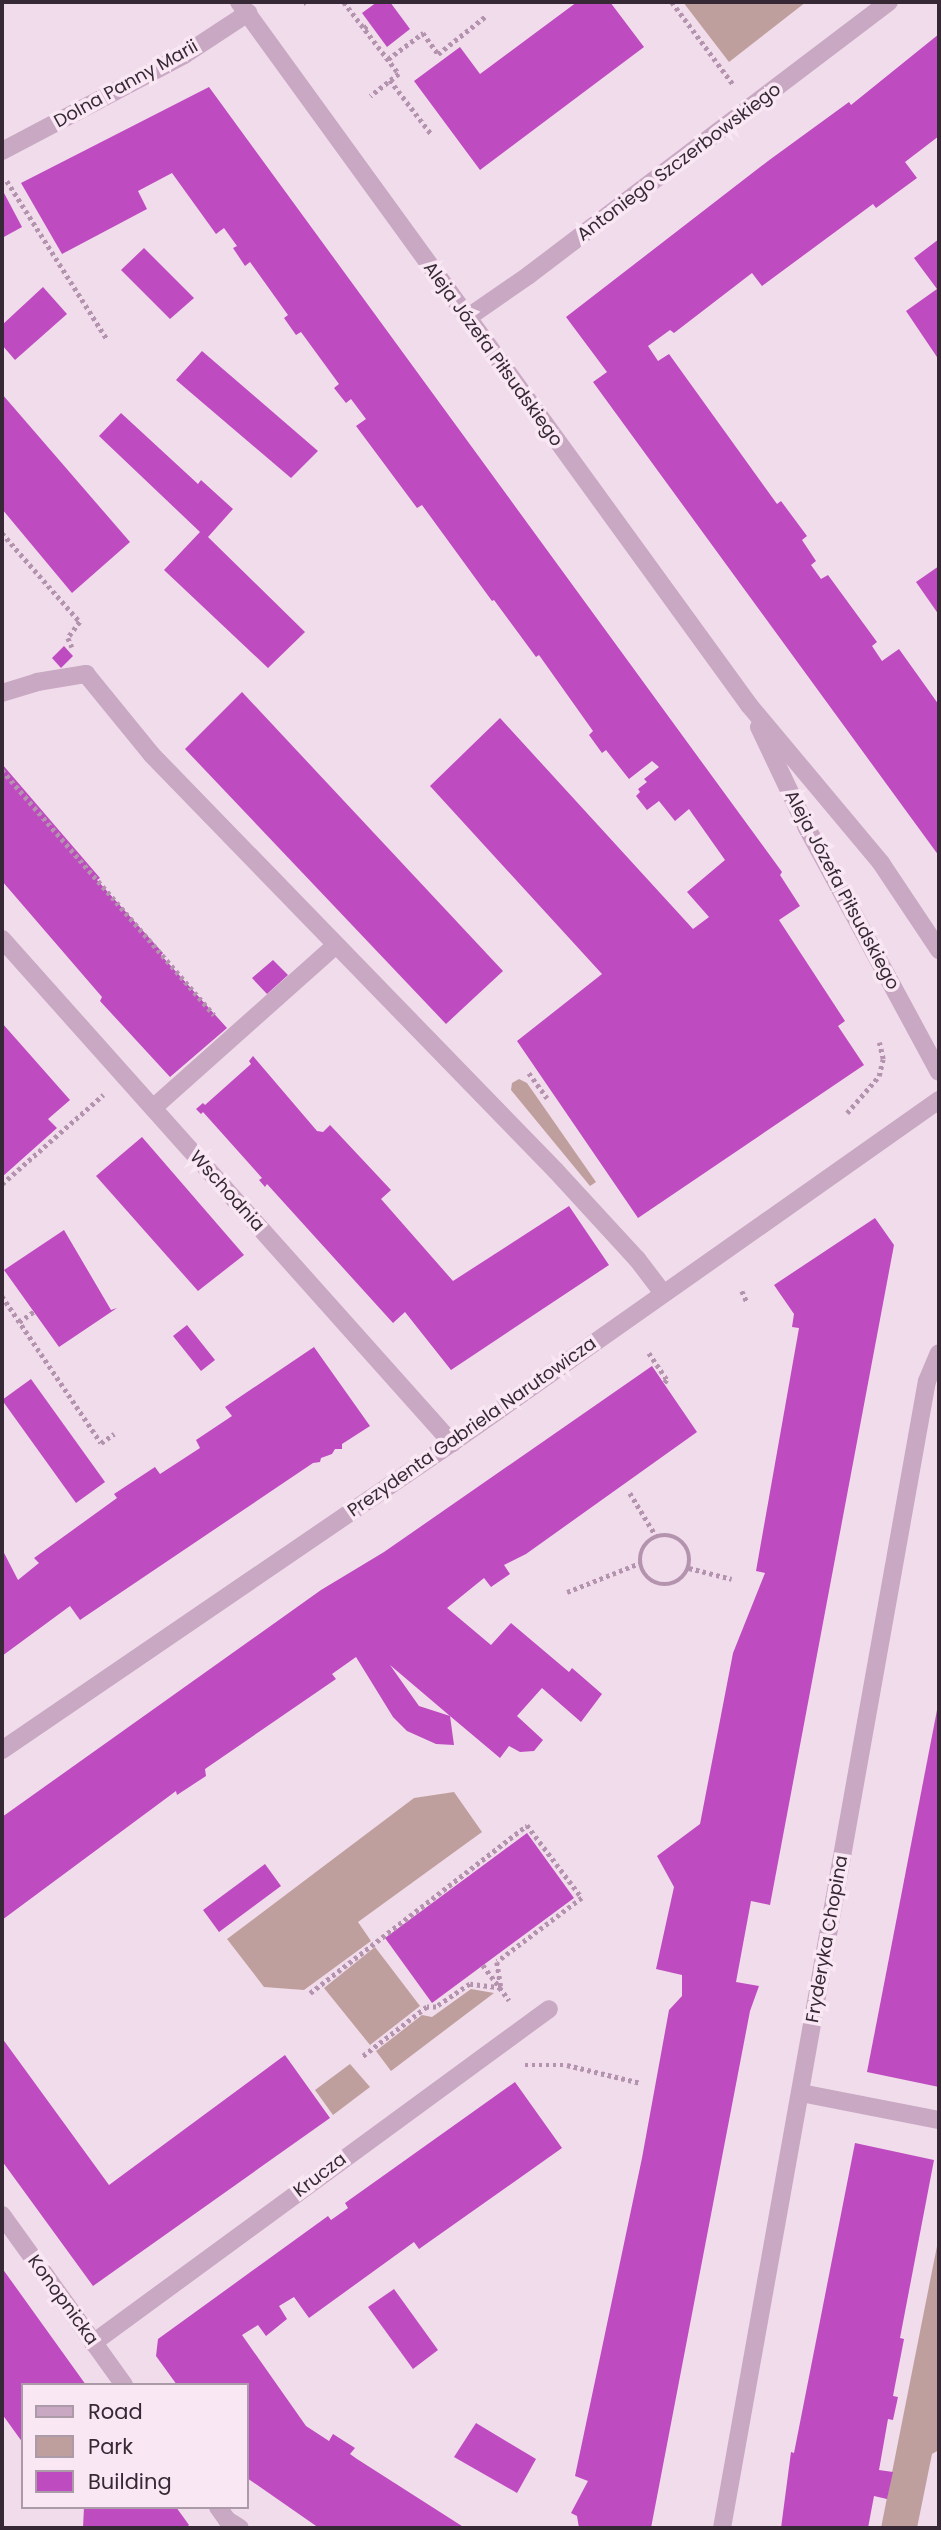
<!DOCTYPE html>
<html>
<head>
<meta charset="utf-8">
<style>
  body { margin:0 }
  #map { position:relative; width:941px; height:2530px; overflow:hidden; background:#f1dceb; font-family:Poppins,sans-serif }
  div>[style] { position:absolute }
  .green>* { inset:0; background:#bf9f9d }
  .building>* { inset:0; background:#be4bc0 }
  .path>* { height:4.5px; margin-top:-2.25px; transform-origin:0; background:repeating-linear-gradient(90deg,#b493ae 0 3.5px,transparent 0 7px) }
  .path>.ring { margin:-2.25px; padding:0; box-sizing:content-box; background:none; border:4.5px solid #b493ae; border-radius:50% }
  .minor>* { height:18px; margin:-9px; padding:0 9px; transform-origin:9px; border-radius:9px; background:#c8a8c2 }
  span { translate:-50% -50%; white-space:nowrap; text-align:center; line-height:1.15; -webkit-text-stroke:7px #f9e8f4; paint-order:stroke }
  .street-label { font-size:18px; color:#362835 }
  .frame { position:absolute; inset:0; border:4px solid #362835; pointer-events:none }
  .legend { position:absolute; left:21px; top:2383px; width:228px; height:126px; box-sizing:border-box; background:#f9e8f4; border:2px solid #ab9ba8; margin:0; padding:9px 12px; list-style:none; font-size:21px; color:#362835 }
  .legend li { display:flex; align-items:center; gap:14px; height:35px }
  .legend b { width:35px; border:2px solid #ab9ba8 }
</style>
</head>
<body>
<div id="map">
  <div class="green">
    <i style="clip-path:polygon(683px 2px,806px 2px,729px 62px)"></i>
    <i style="clip-path:polygon(519px 1079px,527px 1083px,596px 1182px,590px 1186px,511px 1090px,512px 1083px)"></i>
    <i style="clip-path:polygon(454px 1792px,482px 1832px,358px 1922px,371px 1941px,304px 1990px,264px 1987px,227px 1939px,414px 1798px)"></i>
    <i style="clip-path:polygon(375px 1947px,420px 2006px,370px 2045px,324px 1988px)"></i>
    <i style="clip-path:polygon(471px 1989px,494px 1993px,391px 2071px,376px 2051px,422px 2015px,432px 2017px)"></i>
    <i style="clip-path:polygon(350px 2064px,370px 2087px,333px 2115px,315px 2090px)"></i>
    <i style="clip-path:polygon(939px 2236px,939px 2450px,932px 2454px,917px 2528px,881px 2528px)"></i>
  </div>
  <div class="building">
    <i style="clip-path:polygon(377px 2px,390px 2px,410px 29px,387px 47px,362px 13px)"></i>
    <i style="clip-path:polygon(577px 2px,610px 2px,644px 47px,480px 170px,414px 81px,460px 47px,480px 74px)"></i>
    <i style="clip-path:polygon(939px 34px,939px 136px,905px 162px,917px 178px,876px 208px,873px 204px,762px 286px,752px 273px,674px 333px,670px 330px,648px 346px,658px 361px,669px 354px,777px 504px,781px 501px,807px 536px,802px 540px,816px 561px,811px 565px,821px 579px,828px 575px,877px 642px,872px 646px,882px 661px,899px 649px,939px 705px,939px 856px,593px 382px,607px 372px,566px 317px,768px 161px,849px 102px,851px 105px)"></i>
    <i style="clip-path:polygon(209px 87px,782px 872px,780px 875px,800px 906px,779px 920px,845px 1021px,838px 1026px,864px 1065px,638px 1218px,517px 1041px,602px 974px,430px 786px,500px 718px,693px 929px,709px 917px,687px 892px,725px 860px,689px 809px,675px 821px,659px 801px,647px 810px,636px 796px,640px 792px,638px 789px,647px 782px,644px 779px,659px 767px,652px 761px,629px 779px,606px 750px,602px 753px,589px 735px,593px 731px,539px 655px,536px 657px,494px 600px,492px 601px,422px 505px,417px 508px,356px 426px,366px 419px,351px 399px,346px 403px,334px 388px,339px 384px,301px 332px,296px 335px,284px 318px,288px 315px,250px 262px,245px 266px,233px 248px,237px 246px,224px 228px,216px 234px,172px 173px,138px 191px,147px 209px,62px 254px,21px 183px)"></i>
    <i style="clip-path:polygon(4px 193px,22px 227px,2px 238px,2px 194px)"></i>
    <i style="clip-path:polygon(939px 239px,939px 360px,906px 311px,937px 289px,914px 258px)"></i>
    <i style="clip-path:polygon(144px 248px,194px 298px,170px 319px,121px 270px)"></i>
    <i style="clip-path:polygon(43px 287px,67px 314px,15px 360px,2px 345px,2px 325px)"></i>
    <i style="clip-path:polygon(202px 351px,318px 451px,291px 478px,176px 380px)"></i>
    <i style="clip-path:polygon(2px 394px,130px 542px,72px 593px,2px 509px)"></i>
    <i style="clip-path:polygon(121px 413px,198px 484px,201px 480px,233px 509px,208px 537px,305px 632px,268px 668px,164px 570px,200px 532px,99px 436px)"></i>
    <i style="clip-path:polygon(939px 566px,939px 615px,916px 582px)"></i>
    <i style="clip-path:polygon(64px 646px,73px 656px,61px 668px,52px 658px)"></i>
    <i style="clip-path:polygon(242px 692px,503px 971px,446px 1024px,185px 749px)"></i>
    <i style="clip-path:polygon(2px 764px,100px 878px,97px 880px,163px 953px,161px 955px,227px 1028px,170px 1077px,100px 1001px,102px 997px,2px 881px)"></i>
    <i style="clip-path:polygon(273px 960px,288px 975px,267px 994px,252px 978px)"></i>
    <i style="clip-path:polygon(2px 1023px,70px 1100px,48px 1119px,57px 1128px,2px 1177px)"></i>
    <i style="clip-path:polygon(253px 1056px,317px 1131px,323px 1132px,330px 1125px,391px 1190px,381px 1199px,453px 1281px,569px 1206px,609px 1265px,451px 1370px,405px 1312px,393px 1323px,267px 1184px,265px 1187px,259px 1180px,262px 1178px,203px 1112px,201px 1114px,196px 1109px,203px 1103px,205px 1105px,251px 1064px,249px 1061px)"></i>
    <i style="clip-path:polygon(142px 1137px,244px 1255px,198px 1291px,96px 1176px)"></i>
    <i style="clip-path:polygon(875px 1218px,894px 1245px,770px 1905px,751px 1901px,736px 1982px,759px 1986px,750px 2011px,651px 2528px,579px 2528px,577px 2516px,571px 2513px,588px 2481px,575px 2476px,642px 2158px,669px 2010px,682px 1996px,682px 1975px,656px 1969px,674px 1887px,657px 1856px,700px 1824px,733px 1653px,765px 1573px,756px 1571px,799px 1328px,792px 1327px,794px 1314px,774px 1285px)"></i>
    <i style="clip-path:polygon(64px 1230px,111px 1310px,117px 1308px,59px 1347px,4px 1270px)"></i>
    <i style="clip-path:polygon(187px 1325px,215px 1360px,201px 1371px,173px 1336px)"></i>
    <i style="clip-path:polygon(314px 1347px,370px 1426px,342px 1444px,342px 1449px,335px 1449px,332px 1454px,321px 1458px,320px 1462px,313px 1463px,80px 1620px,70px 1606px,2px 1656px,2px 1549px,18px 1580px,39px 1563px,34px 1558px,117px 1498px,114px 1494px,155px 1467px,160px 1474px,200px 1448px,196px 1440px,232px 1416px,225px 1407px)"></i>
    <i style="clip-path:polygon(evenodd,652px 1366px,697px 1432px,526px 1554px,504px 1565px,510px 1574px,491px 1587px,484px 1578px,447px 1608px,491px 1645px,511px 1623px,569px 1672px,572px 1668px,602px 1694px,581px 1722px,542px 1688px,517px 1716px,543px 1740px,534px 1751px,520px 1752px,509px 1746px,500px 1758px,450px 1716px,454px 1745px,436px 1744px,407px 1731px,393px 1717px,356px 1657px,332px 1674px,336px 1679px,205px 1769px,206px 1776px,177px 1795px,176px 1791px,2px 1920px,2px 1817px,321px 1590px,384px 1552px,652px 1366px,390px 1665px,450px 1716px,419px 1706px,390px 1665px)"></i>
    <i style="clip-path:polygon(31px 1379px,105px 1482px,76px 1503px,2px 1400px)"></i>
    <i style="clip-path:polygon(938px 1705px,939px 1705px,939px 2087px,867px 2072px)"></i>
    <i style="clip-path:polygon(527px 1833px,574px 1898px,432px 2003px,385px 1938px)"></i>
    <i style="clip-path:polygon(265px 1864px,281px 1886px,219px 1932px,203px 1910px)"></i>
    <i style="clip-path:polygon(2px 2038px,109px 2185px,285px 2055px,330px 2118px,93px 2286px,2px 2161px)"></i>
    <i style="clip-path:polygon(515px 2082px,562px 2148px,419px 2249px,414px 2242px,309px 2318px,294px 2297px,279px 2306px,287px 2319px,266px 2336px,258px 2325px,242px 2335px,306px 2426px,329px 2441px,333px 2434px,355px 2448px,350px 2454px,357px 2459px,465px 2528px,319px 2528px,247px 2478px,247px 2385px,177px 2385px,156px 2356px,158px 2339px,328px 2216px,331px 2220px,348px 2208px,345px 2203px)"></i>
    <i style="clip-path:polygon(855px 2143px,934px 2160px,900px 2338px,904px 2339px,893px 2396px,898px 2397px,893px 2420px,888px 2419px,879px 2470px,893px 2472px,887px 2499px,874px 2496px,868px 2528px,781px 2528px,791px 2452px,794px 2453px)"></i>
    <i style="clip-path:polygon(2px 2268px,86px 2385px,23px 2385px,23px 2443px,2px 2414px)"></i>
    <i style="clip-path:polygon(394px 2289px,438px 2350px,413px 2369px,368px 2307px)"></i>
    <i style="clip-path:polygon(476px 2423px,536px 2459px,517px 2493px,454px 2457px)"></i>
    <i style="clip-path:polygon(84px 2507px,176px 2507px,189px 2525px,186px 2528px,83px 2528px)"></i>
  </div>
  <div class="path">
    <i style="left:344px;top:2px;width:91px;rotate:52.6deg"></i>
    <i style="left:399px;top:74px;width:36px;rotate:142deg"></i>
    <i style="left:672px;top:2px;width:102px;rotate:53.4deg"></i>
    <i style="left:303px;top:3px;width:2px;rotate:-27deg"></i>
    <i style="left:364px;top:28px;width:7px;rotate:-34deg"></i>
    <i style="left:388px;top:59px;width:44px;rotate:-36.6deg"></i>
    <i style="left:423px;top:33px;width:26px;rotate:54deg"></i>
    <i style="left:438px;top:54px;width:61px;rotate:-38.4deg"></i>
    <i style="left:390px;top:80px;width:69px;rotate:52.6deg"></i>
    <i style="left:7px;top:181px;width:187px;rotate:57.7deg"></i>
    <i style="left:2px;top:533px;width:118px;rotate:48.8deg"></i>
    <i style="left:80px;top:622px;width:20px;rotate:127deg"></i>
    <i style="left:68px;top:638px;width:10px;rotate:66deg"></i>
    <i style="left:2px;top:770px;width:324px;rotate:49.1deg"></i>
    <i style="left:529px;top:1073px;width:31px;rotate:54deg"></i>
    <i style="left:847px;top:1113px;width:49px;rotate:-49.1deg"></i>
    <i style="left:879px;top:1076px;width:17px;rotate:-77deg"></i>
    <i style="left:883px;top:1059px;width:17px;rotate:-103deg"></i>
    <i style="left:2px;top:1184px;width:135px;rotate:-41.4deg"></i>
    <i style="left:742px;top:1291px;width:12px;rotate:66deg"></i>
    <i style="left:2px;top:1296px;width:177px;rotate:56deg"></i>
    <i style="left:101px;top:1443px;width:16px;rotate:-35deg"></i>
    <i style="left:19px;top:1322px;width:19px;rotate:-35deg"></i>
    <i style="left:649px;top:1353px;width:32px;rotate:56deg"></i>
    <i style="left:667px;top:1380px;width:5px;rotate:127deg"></i>
    <i style="left:630px;top:1493px;width:50px;rotate:58.8deg"></i>
    <i class="ring" style="left:640px;top:1535px;width:45.5px;height:45.5px"></i>
    <i style="left:689px;top:1568px;width:44px;rotate:14.3deg"></i>
    <i style="left:567px;top:1592px;width:79px;rotate:-21.7deg"></i>
    <i style="left:483px;top:1965px;width:44px;rotate:53.4deg"></i>
    <i style="left:310px;top:1993px;width:274px;rotate:-37.7deg"></i>
    <i style="left:527px;top:1825px;width:91px;rotate:53deg"></i>
    <i style="left:582px;top:1898px;width:106px;rotate:143deg"></i>
    <i style="left:497px;top:1962px;width:26px;rotate:81deg"></i>
    <i style="left:501px;top:1988px;width:31px;rotate:-173deg"></i>
    <i style="left:470px;top:1984px;width:41px;rotate:145.9deg"></i>
    <i style="left:436px;top:2007px;width:9px;rotate:180deg"></i>
    <i style="left:427px;top:2007px;width:83px;rotate:142.3deg"></i>
    <i style="left:525px;top:2065px;width:42px"></i>
    <i style="left:567px;top:2065px;width:76px;rotate:13.7deg"></i>
  </div>
  <div class="minor">
    <i style="left:239px;top:2px;width:869px;rotate:54.04deg"></i>
    <i style="left:749px;top:705px;width:206px;rotate:50.1deg"></i>
    <i style="left:881px;top:863px;width:105px;rotate:56.3deg"></i>
    <i style="left:2px;top:151px;width:206px;rotate:-27.8deg"></i>
    <i style="left:184px;top:55px;width:77px;rotate:-33.3deg"></i>
    <i style="left:467px;top:318px;width:75px;rotate:-34.7deg"></i>
    <i style="left:529px;top:275px;width:452px;rotate:-37.2deg"></i>
    <i style="left:2px;top:693px;width:37px;rotate:-17deg"></i>
    <i style="left:37px;top:682px;width:50px;rotate:-9.3deg"></i>
    <i style="left:86px;top:674px;width:104px;rotate:50.8deg"></i>
    <i style="left:152px;top:755px;width:580px;rotate:45.84deg"></i>
    <i style="left:556px;top:1171px;width:120px;rotate:47.4deg"></i>
    <i style="left:637px;top:1259px;width:43px;rotate:52.6deg"></i>
    <i style="left:759px;top:727px;width:112px;rotate:64.6deg"></i>
    <i style="left:807px;top:828px;width:277px;rotate:61.6deg"></i>
    <i style="left:2px;top:939px;width:676px;rotate:48.24deg"></i>
    <i style="left:153px;top:1108px;width:245px;rotate:-41.7deg"></i>
    <i style="left:2px;top:1750px;width:545px;rotate:-34.3deg"></i>
    <i style="left:452px;top:1443px;width:596px;rotate:-35.16deg"></i>
    <i style="left:801px;top:2093px;width:141px;rotate:11.1deg"></i>
    <i style="left:2px;top:2215px;width:209px;rotate:54.3deg"></i>
    <i style="left:93px;top:2343px;width:565px;rotate:-36.22deg"></i>
    <i style="left:218px;top:2507px;width:16px;rotate:55deg"></i>
    <i style="left:227px;top:2520px;width:15px;rotate:32deg"></i>
    <i style="left:722px;top:2528px;width:1165px;rotate:-79.87deg"></i>
    <i style="left:927px;top:1381px;width:30px;rotate:-67deg"></i>
  </div>
  <div class="street-label">
    <span style="left:126px;top:84px;rotate:-29deg">Dolna Panny Marii</span>
    <span style="left:679px;top:162px;rotate:-37deg">Antoniego Szczerbowskiego</span>
    <span style="left:493px;top:354px;rotate:54deg">Aleja Józefa Piłsudskiego</span>
    <span style="left:842px;top:890px;rotate:62deg">Aleja Józefa Piłsudskiego</span>
    <span style="left:227px;top:1191px;rotate:48deg">Wschodnia</span>
    <span style="left:472px;top:1427px;rotate:-35deg">Prezydenta Gabriela Narutowicza</span>
    <span style="left:827px;top:1939px;rotate:-80deg">Fryderyka Chopina</span>
    <span style="left:320px;top:2175px;rotate:-37deg">Krucza</span>
    <span style="left:63px;top:2300px;rotate:54deg">Konopnicka</span>
  </div>
  <div class="frame"></div>
  <ul class="legend">
  <li><b style="height:9px;background:#c8a8c2"></b>Road</li>
  <li><b style="height:19px;background:#bf9f9d"></b>Park</li>
  <li><b style="height:19px;background:#be4bc0"></b>Building</li>
  </ul>
</div>
</body>
</html>
